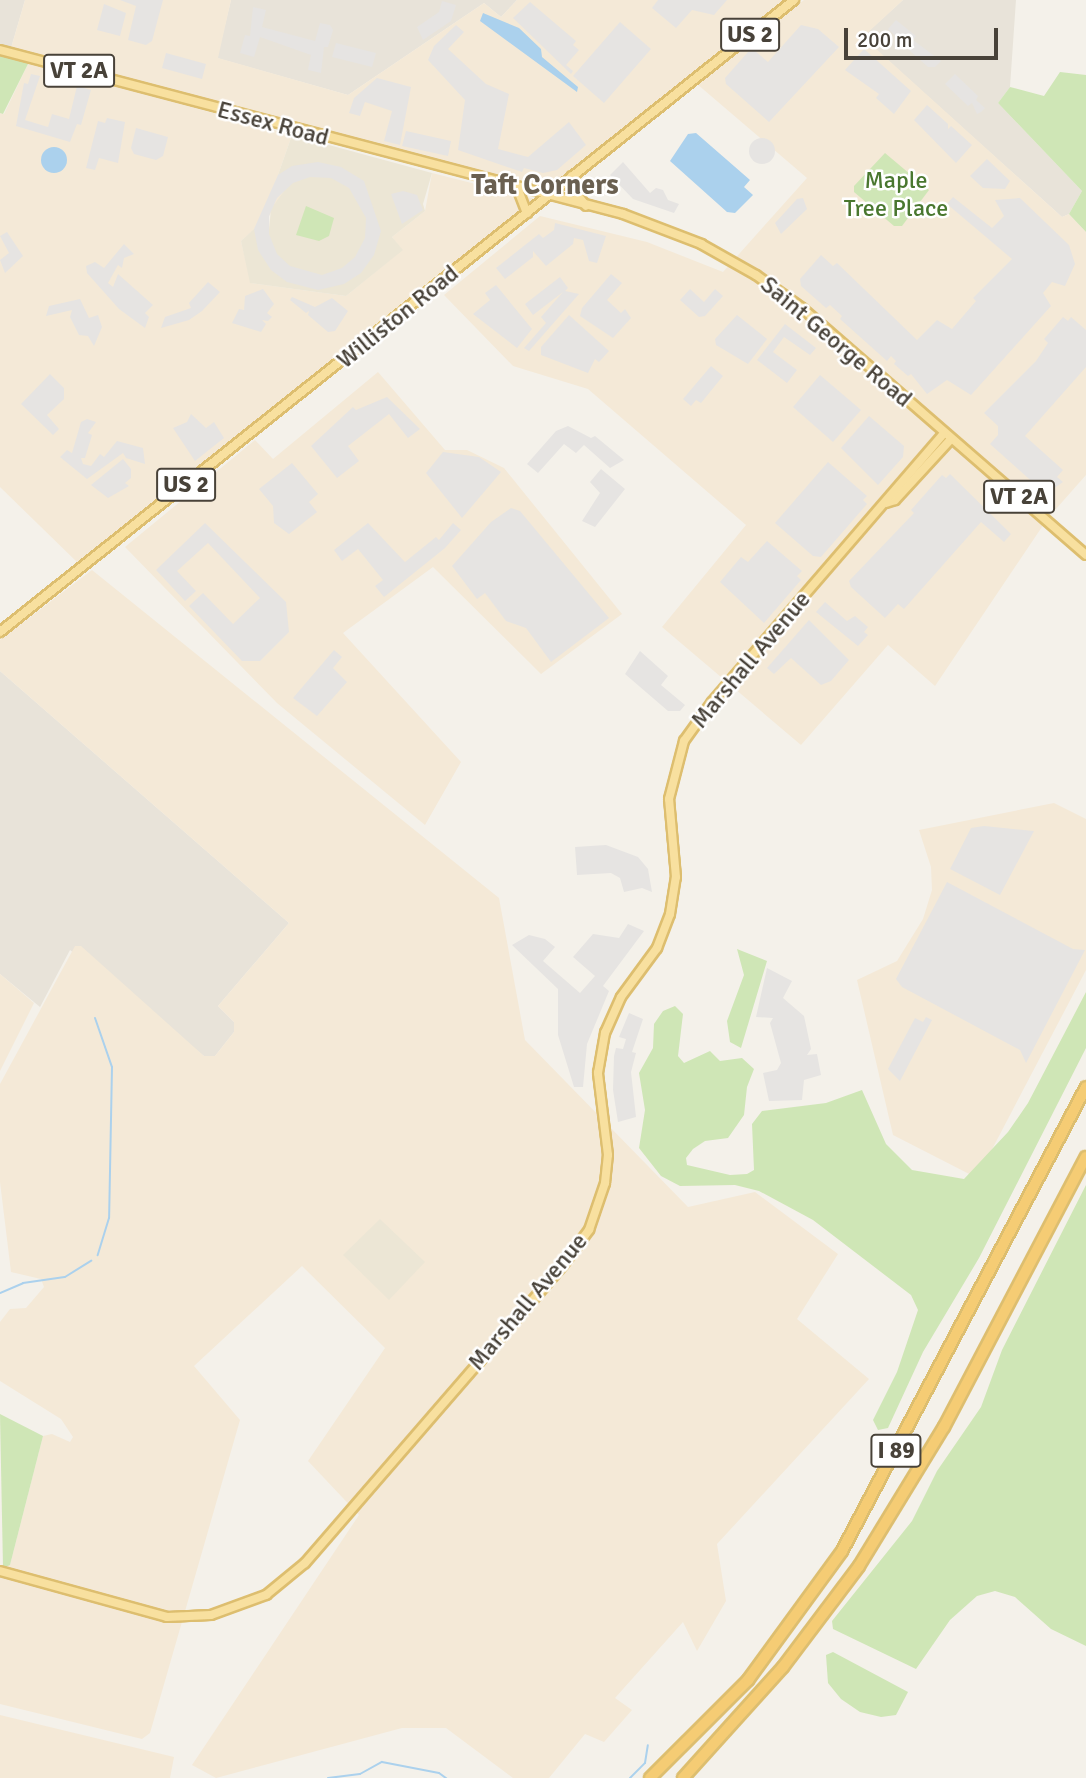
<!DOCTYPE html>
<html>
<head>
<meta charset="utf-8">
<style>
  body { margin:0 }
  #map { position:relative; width:1086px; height:1778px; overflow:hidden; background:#f4f1ea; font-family:Signika,sans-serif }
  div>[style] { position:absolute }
  .residential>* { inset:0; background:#e8e3d9 }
  .commercial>* { inset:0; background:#f4e9d7 }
  .education>* { inset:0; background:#ece6d5 }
  .green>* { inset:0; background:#cfe6b6 }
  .parking>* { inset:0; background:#e6e4e2 }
  .round { border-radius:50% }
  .water>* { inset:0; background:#abd1ed }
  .stream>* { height:2px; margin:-1px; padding:0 1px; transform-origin:1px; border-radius:1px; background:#abd1ed }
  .roads { filter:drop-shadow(2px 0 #ddbe6f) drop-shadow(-2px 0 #ddbe6f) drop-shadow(0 2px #ddbe6f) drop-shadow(0 -2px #ddbe6f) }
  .major>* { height:8px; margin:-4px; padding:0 4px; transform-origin:4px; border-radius:4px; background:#f8e09f }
  .highway>* { height:10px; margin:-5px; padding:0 5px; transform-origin:5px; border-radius:5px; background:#f5cc74 }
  span { translate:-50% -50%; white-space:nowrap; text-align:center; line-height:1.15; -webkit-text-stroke:5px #fff; paint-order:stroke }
  .shield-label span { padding:2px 5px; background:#fff; border:2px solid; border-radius:5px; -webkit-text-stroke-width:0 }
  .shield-label { font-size:23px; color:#484239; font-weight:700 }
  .street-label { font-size:24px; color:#484239 }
  .park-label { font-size:24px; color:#49772f }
  .quarter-label { font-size:28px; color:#6a6051; font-weight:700 }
  .scale { position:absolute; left:844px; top:28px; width:154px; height:32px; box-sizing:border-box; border:4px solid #484239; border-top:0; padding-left:9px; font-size:21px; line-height:24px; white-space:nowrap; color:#484239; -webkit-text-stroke:5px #fff; paint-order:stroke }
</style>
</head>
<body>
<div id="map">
  <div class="residential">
    <i style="clip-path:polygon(0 0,25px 0,11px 48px,0 45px)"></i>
    <i style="clip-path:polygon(231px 0,517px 0,501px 17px,484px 3px,348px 95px,217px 58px)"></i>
    <i style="clip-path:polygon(903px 0,1016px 0,1010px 87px,998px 103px,1082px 191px,1069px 214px,1062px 217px,862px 37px)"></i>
    <i style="clip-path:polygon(0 671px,289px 923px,218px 1006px,234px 1022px,234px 1032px,215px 1056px,204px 1056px,70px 950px,40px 1007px,0 974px)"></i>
  </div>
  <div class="commercial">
    <i style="clip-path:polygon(25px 0,231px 0,218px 58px,348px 95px,484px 3px,501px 17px,517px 0,785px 0,544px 192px,11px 48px)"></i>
    <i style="clip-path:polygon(804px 0,903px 0,863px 37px,1062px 217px,1069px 214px,1086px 232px,1086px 475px,1048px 518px,935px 686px,888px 645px,801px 745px,662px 627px,746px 525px,588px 389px,513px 366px,444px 295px,540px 216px,647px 242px,723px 272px,807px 178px,697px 84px)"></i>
    <i style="clip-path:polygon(29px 62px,292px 135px,278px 175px,287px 187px,269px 216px,241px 241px,251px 283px,346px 296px,402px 250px,392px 237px,425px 211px,432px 173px,535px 199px,79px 564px,0 487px,0 113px,4px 114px)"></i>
    <i style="clip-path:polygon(378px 372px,445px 450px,467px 450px,504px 468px,622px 614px,541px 674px,433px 567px,343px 633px,461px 762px,425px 825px,277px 703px,125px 547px,255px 440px,273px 459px)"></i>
    <i style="clip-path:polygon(92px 570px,499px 898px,525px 1040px,688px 1207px,755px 1192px,838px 1254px,797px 1319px,869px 1379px,717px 1544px,726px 1601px,697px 1651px,683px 1622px,615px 1698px,632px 1710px,604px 1742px,585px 1734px,549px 1778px,513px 1778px,446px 1728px,402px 1728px,216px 1778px,192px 1765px,359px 1515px,308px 1461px,385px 1348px,302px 1266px,194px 1366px,240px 1420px,150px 1733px,142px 1739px,0 1704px,0 1567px,10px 1565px,43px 1436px,52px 1434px,70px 1442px,73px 1437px,61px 1419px,0 1381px,0 1322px,10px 1309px,26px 1308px,44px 1287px,41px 1279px,11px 1272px,0 1182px,0 1084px,75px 946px,81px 946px,204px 1056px,215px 1056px,234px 1032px,234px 1022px,218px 1006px,289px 923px,0 671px,0 640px)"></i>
    <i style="clip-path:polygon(1054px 803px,1086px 819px,1086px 970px,977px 1178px,893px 1135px,857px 980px,897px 961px,923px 919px,932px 890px,931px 867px,919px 830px)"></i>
    <i style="clip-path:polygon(0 974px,34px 1003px,0 1071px)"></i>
    <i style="clip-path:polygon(0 1715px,174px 1757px,170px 1778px,0 1778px)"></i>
  </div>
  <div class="education">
    <i style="clip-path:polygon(292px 135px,432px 173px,423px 204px,425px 211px,392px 237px,403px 250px,346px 296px,250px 283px,241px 241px,254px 229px,269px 229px,271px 209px,287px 187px,278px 175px)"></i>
    <i style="clip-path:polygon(380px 1219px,425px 1262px,389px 1300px,343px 1255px)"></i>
  </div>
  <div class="green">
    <i style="clip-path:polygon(0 54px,29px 62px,3px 114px,0 113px)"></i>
    <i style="clip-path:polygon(1060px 72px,1086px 75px,1086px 232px,1069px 214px,1082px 191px,998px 103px,1010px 87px,1044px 96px)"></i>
    <i style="clip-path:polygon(885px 153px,929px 190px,902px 226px,894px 226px,854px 192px,854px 186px)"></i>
    <i style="clip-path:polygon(306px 206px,334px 218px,329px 236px,319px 241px,296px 235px)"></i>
    <i style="clip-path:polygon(737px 949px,767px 961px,741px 1048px,730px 1042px,727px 1021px,744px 975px)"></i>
    <i style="clip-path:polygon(1086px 992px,1086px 1048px,979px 1258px,923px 1352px,888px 1428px,878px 1430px,873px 1420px,897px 1372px,918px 1310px,911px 1295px,813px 1220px,759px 1191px,735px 1185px,680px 1186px,661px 1176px,639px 1148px,645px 1110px,639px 1073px,653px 1048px,654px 1024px,663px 1011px,675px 1006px,683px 1014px,678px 1056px,684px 1063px,710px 1051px,720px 1061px,742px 1058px,754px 1069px,747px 1087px,744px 1115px,728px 1138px,705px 1141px,693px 1149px,686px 1158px,687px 1165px,730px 1175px,747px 1174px,754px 1170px,752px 1124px,762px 1111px,826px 1103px,862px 1090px,886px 1144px,912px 1170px,964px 1179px,1008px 1132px,1028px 1103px)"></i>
    <i style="clip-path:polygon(1086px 1185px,1086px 1646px,1051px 1629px,1015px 1597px,995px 1591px,977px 1596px,950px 1620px,916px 1669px,833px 1629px,832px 1621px,912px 1521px,937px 1471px,981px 1407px,1002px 1350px)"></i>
    <i style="clip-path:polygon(0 1414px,43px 1436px,10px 1565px,3px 1568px)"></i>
    <i style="clip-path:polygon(833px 1652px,908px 1692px,896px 1715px,881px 1717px,860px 1712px,841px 1699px,828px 1683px,826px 1655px)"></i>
  </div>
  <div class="parking">
    <i style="clip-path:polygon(120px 0,163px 0,152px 41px,146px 45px,128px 40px,136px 6px)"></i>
    <i style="clip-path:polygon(658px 0,727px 0,714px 15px,692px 10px,676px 28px,652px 8px)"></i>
    <i style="clip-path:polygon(442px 1px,456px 5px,451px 21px,423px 40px,417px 27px,439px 12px)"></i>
    <i style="clip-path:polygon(530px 2px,576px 41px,573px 45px,579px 50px,566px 65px,573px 71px,571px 74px,513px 18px)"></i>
    <i style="clip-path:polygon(104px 4px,126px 13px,120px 36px,97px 30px)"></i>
    <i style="clip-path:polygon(253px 7px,266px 10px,262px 27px,315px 41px,320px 23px,330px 25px,333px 30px,328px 47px,324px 47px,321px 73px,308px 70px,311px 55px,260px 37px,254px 57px,240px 53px,245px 35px,250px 36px)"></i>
    <i style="clip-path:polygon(896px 20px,916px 36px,913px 40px,941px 61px,935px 67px,928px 67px,908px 49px,912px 45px,907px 46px,888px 29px)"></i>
    <i style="clip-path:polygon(620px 22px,651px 49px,604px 103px,573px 76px)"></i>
    <i style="clip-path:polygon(456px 25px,464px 32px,448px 49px,486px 84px,509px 94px,498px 149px,528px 157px,569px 122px,586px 145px,557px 170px,543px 173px,524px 168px,522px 172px,458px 150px,465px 100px,428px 60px,434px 46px)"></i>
    <i style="clip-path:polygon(801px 25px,818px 29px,839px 47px,769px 122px,726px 84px,725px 78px,748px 52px,755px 51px,768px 62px)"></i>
    <i style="clip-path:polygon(336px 43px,376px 53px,372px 67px,332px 57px)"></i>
    <i style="clip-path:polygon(864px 49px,911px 91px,894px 114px,876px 98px,879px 94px,845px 70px)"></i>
    <i style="clip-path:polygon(166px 53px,206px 64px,202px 79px,162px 68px)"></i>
    <i style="clip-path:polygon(31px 74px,40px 76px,25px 120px,48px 127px,52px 114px,69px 119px,77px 86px,91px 90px,81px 125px,77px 124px,70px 142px,16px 126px,24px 83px,28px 84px)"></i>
    <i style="clip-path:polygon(955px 74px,978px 96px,976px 100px,985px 108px,981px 112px,977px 114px,972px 103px,968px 106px,945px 84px)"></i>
    <i style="clip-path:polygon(377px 78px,411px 87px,400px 145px,384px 141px,392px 111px,365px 102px,360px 116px,349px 113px,354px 98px)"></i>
    <i style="clip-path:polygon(927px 105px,948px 124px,948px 129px,951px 126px,972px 145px,956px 163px,914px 120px)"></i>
    <i style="clip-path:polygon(107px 118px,125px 122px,118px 163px,99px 158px,95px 170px,86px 168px,98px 121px,105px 123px)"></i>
    <i style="clip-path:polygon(136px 128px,168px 137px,163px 156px,156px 160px,134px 154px,131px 148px)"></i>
    <i style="clip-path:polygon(406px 131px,451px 141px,448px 156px,402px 146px)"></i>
    <i class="round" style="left:749px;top:138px;width:26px;height:26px"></i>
    <i style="clip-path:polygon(987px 159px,1010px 181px,1005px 189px,983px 188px,970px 176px)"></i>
    <i style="clip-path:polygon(evenodd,318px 162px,341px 167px,364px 181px,381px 231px,374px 255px,361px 273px,344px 284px,318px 290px,287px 282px,271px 270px,258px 250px,254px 229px,278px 175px,292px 166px,318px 162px,310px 177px,331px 178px,349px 188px,366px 218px,365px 238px,355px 257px,342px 268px,322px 275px,290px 266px,277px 254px,269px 234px,269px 216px,277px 198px,293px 183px,310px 177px)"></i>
    <i style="clip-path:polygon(623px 162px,650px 193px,656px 188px,663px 190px,668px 200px,679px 204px,674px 213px,633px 199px,610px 175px)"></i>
    <i style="clip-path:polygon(403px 191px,417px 195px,423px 210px,402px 224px,391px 194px)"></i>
    <i style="clip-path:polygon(953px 197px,992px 228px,1004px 216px,995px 200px,1020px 198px,1069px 245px,1075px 264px,1065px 286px,1052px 282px,1043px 293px,1051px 306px,971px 395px,947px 380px,927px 394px,911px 374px,908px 376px,894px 364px,896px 361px,891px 356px,887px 361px,840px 319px,842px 316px,830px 305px,826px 308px,801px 286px,800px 279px,821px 255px,833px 266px,837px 263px,917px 340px,937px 320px,952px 329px,976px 301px,973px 298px,1012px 259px,947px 204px)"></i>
    <i style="clip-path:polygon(803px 198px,807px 209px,781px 234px,775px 223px,797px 199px)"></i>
    <i style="clip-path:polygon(555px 223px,606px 236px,597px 263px,589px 261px,583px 240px,574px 238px,573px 244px,546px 266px,533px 251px,533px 257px,505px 279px,496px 268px,539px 234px,543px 238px,554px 230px)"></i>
    <i style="clip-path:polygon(7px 232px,23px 256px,5px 273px,0 260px,9px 253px,0 236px)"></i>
    <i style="clip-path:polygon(124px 244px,134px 254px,124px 258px,122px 268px,118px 265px,108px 283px,113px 287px,118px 274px,153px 305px,145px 313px,149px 317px,145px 328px,119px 309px,87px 273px,86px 266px,95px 262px,104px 268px)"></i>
    <i style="clip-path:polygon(611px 274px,622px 283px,607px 300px,621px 313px,625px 309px,631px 318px,613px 338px,580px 316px,582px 308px)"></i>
    <i style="clip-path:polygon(560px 277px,568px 288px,565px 291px,579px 294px,529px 351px,524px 348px,546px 323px,541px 317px,563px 292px,533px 315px,525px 304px)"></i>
    <i style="clip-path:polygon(208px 282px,220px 292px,202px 311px,189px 320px,161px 328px,165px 317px,191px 308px,189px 303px)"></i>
    <i style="clip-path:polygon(496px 285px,532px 329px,517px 348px,473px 314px,490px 300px,485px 293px)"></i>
    <i style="clip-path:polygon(263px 289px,274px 304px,267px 313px,272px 317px,268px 321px,262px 320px,266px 324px,261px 332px,232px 323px,239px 309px,244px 310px,245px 296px)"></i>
    <i style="clip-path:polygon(690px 289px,704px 302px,715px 289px,723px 296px,705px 316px,699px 317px,680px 300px)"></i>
    <i style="clip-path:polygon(292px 297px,315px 307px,332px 298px,348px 311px,335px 331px,328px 332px,308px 315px,309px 311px,306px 313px,290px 300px)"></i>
    <i style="clip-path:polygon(80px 299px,89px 318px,98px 315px,102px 327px,94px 346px,88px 336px,79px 335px,70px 317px,72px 310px,46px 316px,49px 306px)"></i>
    <i style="clip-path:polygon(569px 315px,609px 351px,599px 362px,595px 359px,588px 373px,541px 355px,541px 347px)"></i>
    <i style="clip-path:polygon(737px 315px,767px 339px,748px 364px,716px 345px,715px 339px)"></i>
    <i style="clip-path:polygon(1063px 317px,1068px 321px,1071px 317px,1086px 330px,1086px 367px,1025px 436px,1063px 470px,1057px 477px,1063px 482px,1046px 494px,990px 444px,998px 435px,998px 426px,984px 413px,1036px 361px,1048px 343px,1044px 339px)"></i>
    <i style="clip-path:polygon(785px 324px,816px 348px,810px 355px,784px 337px,773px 352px,797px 370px,787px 383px,757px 360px)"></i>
    <i style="clip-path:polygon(711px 366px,723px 376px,701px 403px,696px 400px,691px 406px,683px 399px)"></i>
    <i style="clip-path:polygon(50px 374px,64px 388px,64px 399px,47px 415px,59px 429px,53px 435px,21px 404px)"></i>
    <i style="clip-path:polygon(820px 375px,861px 410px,833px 442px,793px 407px)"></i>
    <i style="clip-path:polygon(387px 397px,420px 429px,408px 438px,389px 414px,348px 446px,359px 461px,337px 478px,311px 446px,353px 407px,356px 410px)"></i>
    <i style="clip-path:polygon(191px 414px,206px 428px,214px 422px,224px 438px,195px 461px,173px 428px,187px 422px)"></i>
    <i style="clip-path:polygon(869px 416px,904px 446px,903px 457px,878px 485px,841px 448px)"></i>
    <i style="clip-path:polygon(87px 419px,96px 422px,88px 433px,92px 435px,85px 458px,81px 458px,83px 464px,91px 466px,100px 454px,104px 457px,117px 441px,143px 448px,145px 464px,126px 458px,123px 453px,87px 479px,60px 457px,67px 450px,72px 453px,81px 422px)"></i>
    <i style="clip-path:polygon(568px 426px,591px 438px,595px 436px,624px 460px,610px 468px,584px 445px,576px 453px,564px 444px,538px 473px,527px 464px,556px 431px)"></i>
    <i style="clip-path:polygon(443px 452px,479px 457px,501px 472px,462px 518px,426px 473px)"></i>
    <i style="clip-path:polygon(123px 459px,131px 469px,131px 478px,125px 483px,129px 486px,108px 498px,91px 485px)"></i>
    <i style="clip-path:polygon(828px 462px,867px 496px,863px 500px,867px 504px,821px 557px,813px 556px,775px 523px)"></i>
    <i style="clip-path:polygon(292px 463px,318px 494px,309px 502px,317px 512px,289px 534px,274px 523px,273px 506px,259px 489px)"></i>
    <i style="clip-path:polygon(601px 469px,625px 489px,595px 527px,582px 521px,600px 493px,590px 482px)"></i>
    <i style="clip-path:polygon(950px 474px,1011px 534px,1004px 542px,981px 522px,904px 609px,898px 604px,885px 618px,851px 587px,849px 581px,914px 513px,911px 510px,942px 475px,946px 478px)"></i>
    <i style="clip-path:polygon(511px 508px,520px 511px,609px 618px,551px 662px,526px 628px,506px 621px,485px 593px,477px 599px,452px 566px,491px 522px)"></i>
    <i style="clip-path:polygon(205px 523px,286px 602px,289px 632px,260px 661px,242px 661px,189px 606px,203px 593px,233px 624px,260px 598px,208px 543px,177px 571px,196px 591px,185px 601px,156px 570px)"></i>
    <i style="clip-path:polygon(368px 523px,405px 562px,436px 537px,439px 540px,453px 523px,461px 530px,445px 548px,384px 597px,375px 586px,383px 580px,358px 549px,342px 561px,334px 550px)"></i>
    <i style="clip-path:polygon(767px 541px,802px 571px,797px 576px,801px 580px,764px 623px,720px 582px,741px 557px,748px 562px)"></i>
    <i style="clip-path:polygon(825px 602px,847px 621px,855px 616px,868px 627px,864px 632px,868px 635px,858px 646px,816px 612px)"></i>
    <i style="clip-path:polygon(809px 620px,849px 660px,831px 681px,821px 685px,791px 658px,774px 674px,767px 668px)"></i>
    <i style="clip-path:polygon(334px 650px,342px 657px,333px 668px,347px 682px,317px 716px,293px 698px)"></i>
    <i style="clip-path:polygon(640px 651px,668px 676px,661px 685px,685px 705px,680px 711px,668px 711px,625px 674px)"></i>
    <i style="clip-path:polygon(984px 826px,1034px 831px,1000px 895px,950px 869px,971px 828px)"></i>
    <i style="clip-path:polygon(606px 845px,638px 857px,648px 869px,652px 892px,642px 888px,624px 892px,620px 878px,611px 873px,577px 875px,575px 847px)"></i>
    <i style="clip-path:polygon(947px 882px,1073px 949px,1085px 950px,1026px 1063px,1020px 1050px,902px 987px,896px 979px)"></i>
    <i style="clip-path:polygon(628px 924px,644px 931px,603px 986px,609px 991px,587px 1044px,583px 1087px,574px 1087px,558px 1035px,558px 989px,512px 945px,529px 935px,545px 939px,555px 947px,543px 961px,580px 993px,595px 976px,573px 957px,593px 934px,619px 938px)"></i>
    <i style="clip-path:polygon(767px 968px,792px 981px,783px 998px,804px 1016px,811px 1049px,807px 1055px,817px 1054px,821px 1075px,804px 1080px,802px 1100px,769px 1101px,763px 1073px,777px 1070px,781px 1063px,770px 1023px,773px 1018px,756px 1017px)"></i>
    <i style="clip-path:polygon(629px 1013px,643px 1019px,632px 1052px,636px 1053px,631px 1072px,636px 1117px,618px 1122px,613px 1090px,614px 1056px,616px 1048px,623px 1049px,626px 1039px,619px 1037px)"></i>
    <i style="clip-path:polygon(926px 1017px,932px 1020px,900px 1081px,888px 1069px,915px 1018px,923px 1022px)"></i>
  </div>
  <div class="water">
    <i style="clip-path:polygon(483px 13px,519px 28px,541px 49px,542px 57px,578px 87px,577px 92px,480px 21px)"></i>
    <i style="clip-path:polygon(696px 133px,750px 180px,744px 187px,753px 195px,735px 213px,727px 212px,670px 161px,688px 134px)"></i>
    <i class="round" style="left:41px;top:147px;width:26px;height:26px"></i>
  </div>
  <div class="stream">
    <i style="left:95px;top:1018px;width:52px;rotate:70.9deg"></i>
    <i style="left:112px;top:1067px;width:151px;rotate:91.1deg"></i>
    <i style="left:109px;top:1218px;width:39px;rotate:107deg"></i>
    <i style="left:0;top:1293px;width:25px;rotate:-23deg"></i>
    <i style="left:23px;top:1283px;width:42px;rotate:-8.1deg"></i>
    <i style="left:65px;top:1277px;width:31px;rotate:-32deg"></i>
    <i style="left:328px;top:1778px;width:32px;rotate:-7deg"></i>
    <i style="left:360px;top:1774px;width:25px;rotate:-29deg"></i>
    <i style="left:382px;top:1762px;width:58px;rotate:10.9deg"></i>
    <i style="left:439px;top:1773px;width:9px;rotate:36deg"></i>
    <i style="left:630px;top:1778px;width:21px;rotate:-45deg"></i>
    <i style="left:645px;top:1763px;width:18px;rotate:-81deg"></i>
  </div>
  <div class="roads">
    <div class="major">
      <i style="left:0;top:50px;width:644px;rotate:14.75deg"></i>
      <i style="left:623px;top:214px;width:84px;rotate:21deg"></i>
      <i style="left:701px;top:244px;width:63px;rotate:29.4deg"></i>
      <i style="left:756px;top:275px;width:57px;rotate:35.7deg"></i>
      <i style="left:802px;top:308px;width:376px;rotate:41deg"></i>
      <i style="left:572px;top:176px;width:15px;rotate:82deg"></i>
      <i style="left:574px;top:191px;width:19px;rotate:51deg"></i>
      <i style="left:518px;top:190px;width:25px;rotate:69deg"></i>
      <i style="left:886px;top:503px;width:9px;rotate:-18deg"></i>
      <i style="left:895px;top:500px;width:83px;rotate:-47.4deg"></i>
      <i style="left:0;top:632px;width:1015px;rotate:-38.52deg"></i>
      <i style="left:0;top:1571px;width:173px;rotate:15.4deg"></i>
      <i style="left:167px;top:1617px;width:44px;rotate:-2.6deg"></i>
      <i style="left:211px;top:1615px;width:59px;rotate:-20deg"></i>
      <i style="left:266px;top:1595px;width:50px;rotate:-39.4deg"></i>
      <i style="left:305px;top:1563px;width:394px;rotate:-49.1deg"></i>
      <i style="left:563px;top:1265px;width:44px;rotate:-53.4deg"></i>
      <i style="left:589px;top:1230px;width:50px;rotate:-71.2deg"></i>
      <i style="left:605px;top:1183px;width:28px;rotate:-84deg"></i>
      <i style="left:608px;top:1155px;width:83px;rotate:-97deg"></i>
      <i style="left:598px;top:1073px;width:41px;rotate:-80.1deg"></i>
      <i style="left:605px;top:1033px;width:39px;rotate:-66deg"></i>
      <i style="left:621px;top:997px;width:61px;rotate:-53.7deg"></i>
      <i style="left:657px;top:948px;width:36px;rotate:-69deg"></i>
      <i style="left:670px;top:914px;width:37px;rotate:-81deg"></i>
      <i style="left:676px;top:877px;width:78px;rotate:-95.1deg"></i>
      <i style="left:669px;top:799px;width:60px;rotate:-75.5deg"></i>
      <i style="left:684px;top:741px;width:48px;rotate:-54.3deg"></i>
      <i style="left:712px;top:702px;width:355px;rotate:-49.2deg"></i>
    </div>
    <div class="highway">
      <i style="left:650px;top:1778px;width:139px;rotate:-45deg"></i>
      <i style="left:748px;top:1680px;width:160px;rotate:-53.9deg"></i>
      <i style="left:842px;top:1551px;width:524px;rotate:-62.26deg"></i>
      <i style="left:683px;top:1778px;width:149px;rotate:-48deg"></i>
      <i style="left:783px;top:1667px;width:126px;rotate:-53deg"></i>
      <i style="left:859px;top:1566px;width:163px;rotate:-58.6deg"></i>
      <i style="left:944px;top:1427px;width:305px;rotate:-62.3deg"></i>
    </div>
  </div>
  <div class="shield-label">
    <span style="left:750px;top:35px">US 2</span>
    <span style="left:79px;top:71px">VT 2A</span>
    <span style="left:186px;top:485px">US 2</span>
    <span style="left:1019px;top:497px">VT 2A</span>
    <span style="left:896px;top:1451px">I 89</span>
  </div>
  <div class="street-label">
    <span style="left:273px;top:124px;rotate:15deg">Essex Road</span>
    <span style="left:398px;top:317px;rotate:-39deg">Williston Road</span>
    <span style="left:836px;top:342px;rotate:40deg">Saint George Road</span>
    <span style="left:751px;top:660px;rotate:-50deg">Marshall Avenue</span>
    <span style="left:528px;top:1302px;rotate:-50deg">Marshall Avenue</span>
  </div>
  <div class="park-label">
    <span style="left:896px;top:195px">Maple<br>Tree Place</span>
  </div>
  <div class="quarter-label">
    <span style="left:545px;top:185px">Taft Corners</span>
  </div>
  <div class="scale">200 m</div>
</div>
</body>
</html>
